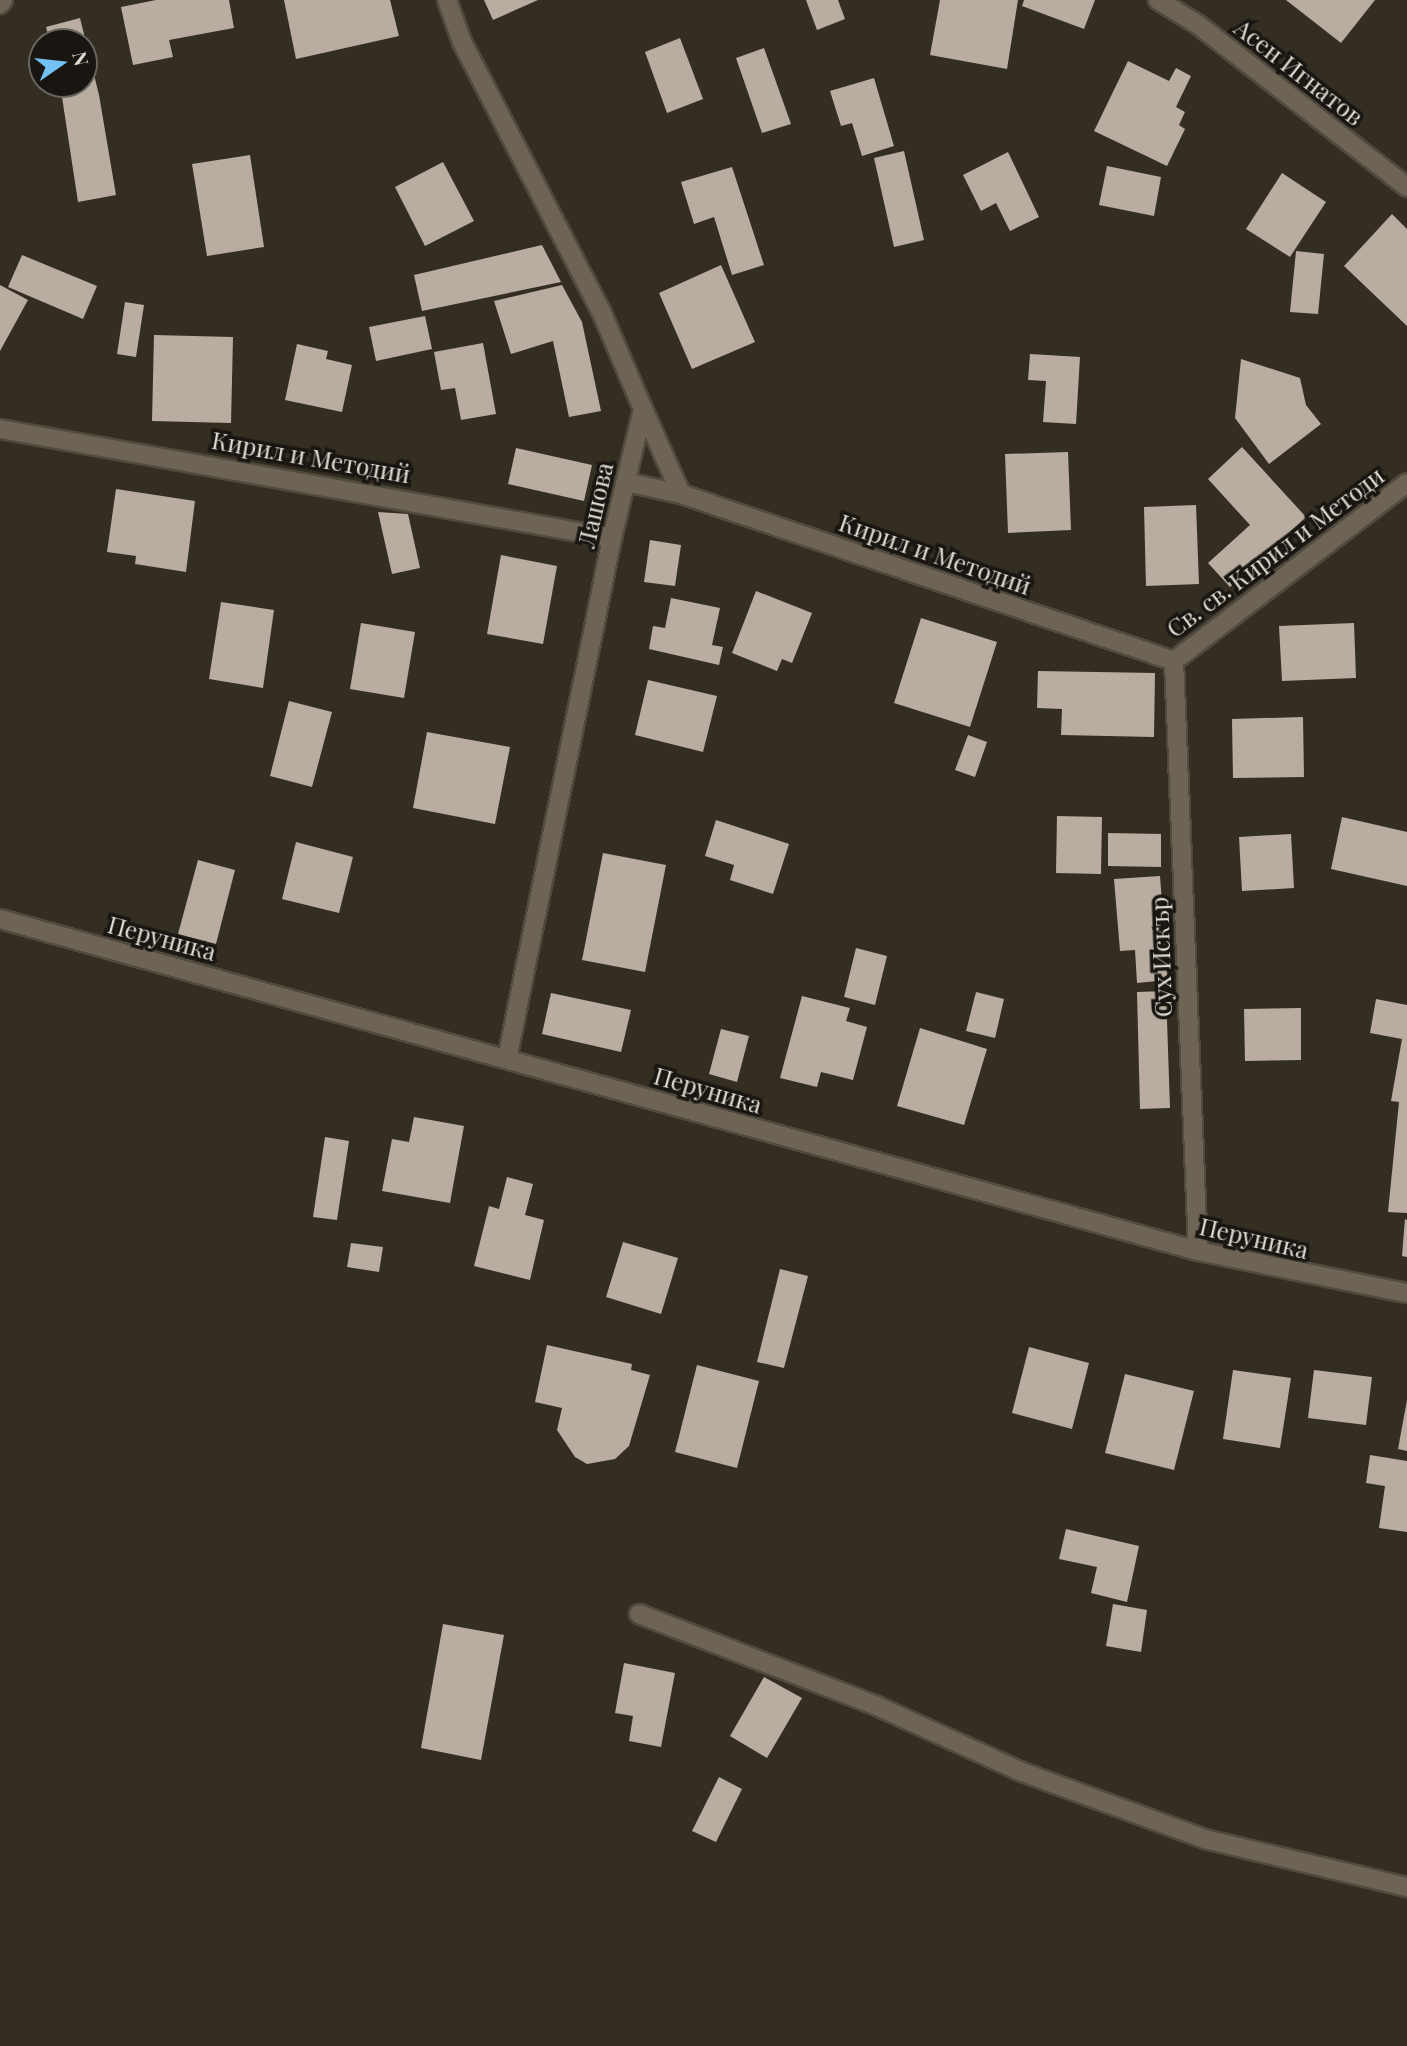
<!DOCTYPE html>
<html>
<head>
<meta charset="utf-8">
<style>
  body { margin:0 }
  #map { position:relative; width:1407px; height:2046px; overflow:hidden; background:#342e22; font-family:"Playfair Display",serif }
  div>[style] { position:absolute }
  .building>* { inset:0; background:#b8ada0 }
  .roads { filter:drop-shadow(2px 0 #504a3f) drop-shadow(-2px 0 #504a3f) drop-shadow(0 2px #504a3f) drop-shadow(0 -2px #504a3f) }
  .minor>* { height:18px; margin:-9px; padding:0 9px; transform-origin:9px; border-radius:9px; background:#6e6455 }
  span { translate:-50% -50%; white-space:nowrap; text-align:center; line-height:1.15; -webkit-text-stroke:7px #191611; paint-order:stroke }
  .street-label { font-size:24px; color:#e0dcd5 }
  .north { position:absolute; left:28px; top:28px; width:70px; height:70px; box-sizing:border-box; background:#191611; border:2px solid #69655f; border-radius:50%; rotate:76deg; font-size:19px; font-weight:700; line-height:28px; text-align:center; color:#e0dcd5 }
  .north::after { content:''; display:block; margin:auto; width:24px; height:32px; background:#73c1f5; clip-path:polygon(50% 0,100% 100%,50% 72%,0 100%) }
</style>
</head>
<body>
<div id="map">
  <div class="building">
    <i style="clip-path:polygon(156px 0,229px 0,234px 28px,169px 40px,173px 57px,133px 65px,121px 7px)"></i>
    <i style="clip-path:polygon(284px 0,390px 0,399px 36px,296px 59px)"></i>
    <i style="clip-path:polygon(484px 0,538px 0,493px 20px)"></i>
    <i style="clip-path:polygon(806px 0,838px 0,845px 19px,817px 30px)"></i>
    <i style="clip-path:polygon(940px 0,1018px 0,1007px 69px,930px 55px)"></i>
    <i style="clip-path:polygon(1024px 0,1095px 0,1084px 29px,1022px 6px)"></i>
    <i style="clip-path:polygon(1286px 0,1375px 0,1341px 43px)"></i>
    <i style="clip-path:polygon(80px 18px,99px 95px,116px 195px,78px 202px,60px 84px,84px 84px,84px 42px,50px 42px,46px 27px)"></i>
    <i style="clip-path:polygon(680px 38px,703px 99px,667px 113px,645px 52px)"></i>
    <i style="clip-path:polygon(764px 48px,791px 124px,762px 133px,736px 58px)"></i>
    <i style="clip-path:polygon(1128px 61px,1169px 81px,1176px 68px,1191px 76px,1176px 107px,1185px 112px,1179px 125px,1185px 129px,1167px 166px,1094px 131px)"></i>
    <i style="clip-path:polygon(874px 78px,894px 146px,862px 156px,852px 123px,841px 126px,830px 91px)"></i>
    <i style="clip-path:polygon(904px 151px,924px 240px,894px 247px,874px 158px)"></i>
    <i style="clip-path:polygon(1008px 152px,1039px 217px,1010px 231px,996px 203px,981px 211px,963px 175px)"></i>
    <i style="clip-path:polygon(250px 155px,264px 247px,207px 256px,192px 164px)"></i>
    <i style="clip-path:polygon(443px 162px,474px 221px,425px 246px,395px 187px)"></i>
    <i style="clip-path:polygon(1107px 166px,1161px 177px,1154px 216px,1099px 205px)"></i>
    <i style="clip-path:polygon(732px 167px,764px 265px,732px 275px,714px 217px,694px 224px,681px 182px)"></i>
    <i style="clip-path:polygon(1282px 173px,1326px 202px,1290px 257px,1246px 229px)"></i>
    <i style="clip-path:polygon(1392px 214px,1407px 229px,1407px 326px,1344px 266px)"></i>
    <i style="clip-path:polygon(542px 245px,561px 282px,422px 311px,414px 275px)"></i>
    <i style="clip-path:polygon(1296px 251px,1324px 254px,1318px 314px,1290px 312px)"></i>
    <i style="clip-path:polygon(22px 255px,97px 286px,83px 319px,8px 287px)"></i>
    <i style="clip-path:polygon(721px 265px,755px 342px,692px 369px,659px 293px)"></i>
    <i style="clip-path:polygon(0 285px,28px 300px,0 351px)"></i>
    <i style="clip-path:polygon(562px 285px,582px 322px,601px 411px,569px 417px,553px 341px,511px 354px,494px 301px)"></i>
    <i style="clip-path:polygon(125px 302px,144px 305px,136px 357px,117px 354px)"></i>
    <i style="clip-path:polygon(425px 316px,432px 349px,376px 361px,369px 327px)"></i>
    <i style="clip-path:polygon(154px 335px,233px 337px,231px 423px,152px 421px)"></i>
    <i style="clip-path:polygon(483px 343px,496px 414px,461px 420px,455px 388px,441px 390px,434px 352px)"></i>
    <i style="clip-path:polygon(297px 344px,328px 351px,326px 359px,352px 365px,342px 412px,285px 400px)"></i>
    <i style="clip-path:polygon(1030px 354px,1080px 357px,1076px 424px,1043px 422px,1046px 381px,1028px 380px)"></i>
    <i style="clip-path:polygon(1241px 359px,1300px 378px,1306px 405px,1321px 424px,1269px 464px,1235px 418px)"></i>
    <i style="clip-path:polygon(1242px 447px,1306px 517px,1230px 587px,1208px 563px,1250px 525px,1208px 479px)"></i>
    <i style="clip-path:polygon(516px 448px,592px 465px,584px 501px,508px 484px)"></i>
    <i style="clip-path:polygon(1068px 452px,1071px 530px,1008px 533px,1005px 454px)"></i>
    <i style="clip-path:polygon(116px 489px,195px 501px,186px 572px,135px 564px,136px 556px,107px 552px)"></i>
    <i style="clip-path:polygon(1196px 505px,1199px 584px,1146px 586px,1144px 507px)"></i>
    <i style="clip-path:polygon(378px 512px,408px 514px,420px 568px,392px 574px)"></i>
    <i style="clip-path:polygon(650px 540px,681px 545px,675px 586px,644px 582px)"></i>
    <i style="clip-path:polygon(501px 555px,557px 566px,543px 644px,487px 634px)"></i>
    <i style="clip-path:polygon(756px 591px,812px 613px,792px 663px,782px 659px,777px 671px,732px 653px)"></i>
    <i style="clip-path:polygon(671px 598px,720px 608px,712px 645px,723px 647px,719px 665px,649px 649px,653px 626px,665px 628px)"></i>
    <i style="clip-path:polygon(221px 602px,274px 610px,263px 688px,209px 679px)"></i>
    <i style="clip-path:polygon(921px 618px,997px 642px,970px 727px,894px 703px)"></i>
    <i style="clip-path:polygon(361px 623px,415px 632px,404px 698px,350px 689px)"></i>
    <i style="clip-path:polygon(1354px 623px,1356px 678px,1282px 681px,1279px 626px)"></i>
    <i style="clip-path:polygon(1038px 671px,1155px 673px,1154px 737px,1061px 735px,1062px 709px,1037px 708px)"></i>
    <i style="clip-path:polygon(648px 680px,717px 696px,703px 752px,635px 735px)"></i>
    <i style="clip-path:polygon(289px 701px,332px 712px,312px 787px,270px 776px)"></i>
    <i style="clip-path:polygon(1303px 717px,1304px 777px,1233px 778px,1232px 719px)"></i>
    <i style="clip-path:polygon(427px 732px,510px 747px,495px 824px,413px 808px)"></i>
    <i style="clip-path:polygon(968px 735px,987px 742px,975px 777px,955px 770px)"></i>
    <i style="clip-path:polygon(1057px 816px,1102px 817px,1101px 874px,1056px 873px)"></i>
    <i style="clip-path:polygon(1342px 817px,1407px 832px,1407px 886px,1331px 869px)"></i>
    <i style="clip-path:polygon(716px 820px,789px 844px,773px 894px,730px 880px,734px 865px,705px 856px)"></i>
    <i style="clip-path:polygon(1108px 833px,1161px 834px,1161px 867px,1108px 866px)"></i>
    <i style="clip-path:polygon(1291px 834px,1294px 888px,1242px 891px,1239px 837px)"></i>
    <i style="clip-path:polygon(296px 842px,353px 857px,339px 913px,282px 899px)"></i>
    <i style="clip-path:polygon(603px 853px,666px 865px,645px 972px,582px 960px)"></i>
    <i style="clip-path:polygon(198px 860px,235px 870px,216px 944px,178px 934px)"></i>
    <i style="clip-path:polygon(1160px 876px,1168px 980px,1137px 983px,1135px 950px,1120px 951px,1114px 879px)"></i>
    <i style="clip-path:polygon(856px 948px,887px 956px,875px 1005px,844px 997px)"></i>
    <i style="clip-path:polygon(1166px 991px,1170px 1108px,1140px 1109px,1137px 992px)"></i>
    <i style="clip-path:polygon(976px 992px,1004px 999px,995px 1038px,966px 1031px)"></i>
    <i style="clip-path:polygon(551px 993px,631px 1010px,621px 1052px,542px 1034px)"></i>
    <i style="clip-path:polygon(802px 996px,850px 1008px,846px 1021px,867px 1027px,853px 1080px,821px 1072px,817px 1087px,780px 1078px)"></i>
    <i style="clip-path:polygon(1376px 999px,1407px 1005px,1407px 1213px,1388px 1212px,1399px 1102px,1391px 1101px,1402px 1039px,1370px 1033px)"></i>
    <i style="clip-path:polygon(1301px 1008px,1301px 1060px,1245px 1061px,1244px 1009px)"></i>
    <i style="clip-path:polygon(920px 1028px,987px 1049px,964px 1125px,897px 1106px)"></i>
    <i style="clip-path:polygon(721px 1029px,749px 1036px,737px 1082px,709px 1074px)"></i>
    <i style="clip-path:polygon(414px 1117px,464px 1126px,450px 1203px,382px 1191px,392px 1139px,409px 1142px)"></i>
    <i style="clip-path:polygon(325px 1137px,349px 1141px,337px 1220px,313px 1217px)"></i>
    <i style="clip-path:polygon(507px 1177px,533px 1184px,525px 1215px,544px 1220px,530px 1280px,474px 1266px,489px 1206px,499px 1209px)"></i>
    <i style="clip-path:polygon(1405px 1219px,1407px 1220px,1407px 1257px,1402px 1256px)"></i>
    <i style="clip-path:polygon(623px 1242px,678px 1258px,661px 1314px,606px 1297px)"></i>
    <i style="clip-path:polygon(351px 1243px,383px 1247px,379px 1272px,347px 1267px)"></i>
    <i style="clip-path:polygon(780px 1269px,808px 1276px,784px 1368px,757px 1362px)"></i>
    <i style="clip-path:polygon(547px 1345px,632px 1364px,631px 1370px,650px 1375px,629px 1446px,615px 1459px,587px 1464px,575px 1457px,557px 1430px,562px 1408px,535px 1402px)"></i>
    <i style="clip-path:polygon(1029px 1347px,1089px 1363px,1072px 1429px,1012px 1413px)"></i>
    <i style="clip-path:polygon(697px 1365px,759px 1381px,737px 1468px,675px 1452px)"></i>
    <i style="clip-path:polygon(1233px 1370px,1291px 1378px,1280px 1448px,1223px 1439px)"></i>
    <i style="clip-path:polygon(1314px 1370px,1372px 1377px,1366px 1425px,1308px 1418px)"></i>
    <i style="clip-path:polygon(1125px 1374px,1194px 1391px,1174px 1470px,1105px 1453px)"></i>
    <i style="clip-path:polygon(1407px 1400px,1407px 1451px,1398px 1449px)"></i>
    <i style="clip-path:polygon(1370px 1455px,1407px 1461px,1407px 1532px,1379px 1528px,1385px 1486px,1366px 1483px)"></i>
    <i style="clip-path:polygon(1066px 1529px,1139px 1546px,1127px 1602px,1091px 1593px,1097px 1567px,1059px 1559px)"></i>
    <i style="clip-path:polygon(1113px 1604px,1147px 1610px,1141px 1652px,1106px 1646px)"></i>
    <i style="clip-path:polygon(443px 1624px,504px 1635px,481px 1760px,421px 1748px)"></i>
    <i style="clip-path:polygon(624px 1663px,675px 1673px,661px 1747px,629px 1741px,633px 1716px,615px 1713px)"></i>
    <i style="clip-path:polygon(764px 1677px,802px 1698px,767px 1758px,730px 1736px)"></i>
    <i style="clip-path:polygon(719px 1777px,742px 1789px,716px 1842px,692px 1831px)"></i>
  </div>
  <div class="roads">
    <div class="minor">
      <i style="left:447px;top:0;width:45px;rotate:70.3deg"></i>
      <i style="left:462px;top:42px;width:303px;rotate:62.7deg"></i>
      <i style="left:601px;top:311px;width:107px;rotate:66.8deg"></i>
      <i style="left:643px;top:409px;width:133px;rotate:103.5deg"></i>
      <i style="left:612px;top:538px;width:531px;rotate:101.39deg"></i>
      <i style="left:1158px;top:0;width:46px;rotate:31.6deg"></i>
      <i style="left:1197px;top:24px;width:266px;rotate:37.8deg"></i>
      <i style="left:0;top:4px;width:5px;rotate:-53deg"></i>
      <i style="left:643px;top:409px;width:93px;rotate:65.9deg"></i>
      <i style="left:681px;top:494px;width:521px;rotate:18.71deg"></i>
      <i style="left:0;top:429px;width:622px;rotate:10.1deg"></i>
      <i style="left:626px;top:482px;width:56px;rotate:12.3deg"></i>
      <i style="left:1174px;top:661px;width:590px;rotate:87.67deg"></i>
      <i style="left:1174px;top:661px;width:293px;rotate:-37.4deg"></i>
      <i style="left:0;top:919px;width:1243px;rotate:15.49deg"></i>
      <i style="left:1198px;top:1251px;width:213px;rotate:11.4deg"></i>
      <i style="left:639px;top:1614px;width:255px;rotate:21.1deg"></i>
      <i style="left:877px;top:1706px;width:159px;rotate:24.5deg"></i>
      <i style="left:1022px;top:1772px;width:195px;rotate:20.1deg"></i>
      <i style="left:1205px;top:1839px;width:208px;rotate:13.4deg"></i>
    </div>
  </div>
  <div class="street-label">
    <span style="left:1299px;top:72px;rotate:38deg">Асен Игнатов</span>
    <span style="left:311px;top:457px;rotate:10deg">Кирил и Методий</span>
    <span style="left:595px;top:505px;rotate:-77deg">Лашова</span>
    <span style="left:1275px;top:552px;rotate:-37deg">Св. св. Кирил и Методи</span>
    <span style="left:935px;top:554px;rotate:19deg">Кирил и Методий</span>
    <span style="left:162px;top:938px;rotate:15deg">Перуника</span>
    <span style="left:1161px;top:957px;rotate:-92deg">Сух Искър</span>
    <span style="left:708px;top:1090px;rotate:16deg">Перуника</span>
    <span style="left:1254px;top:1238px;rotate:13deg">Перуника</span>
  </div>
  <div class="north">N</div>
</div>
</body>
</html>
